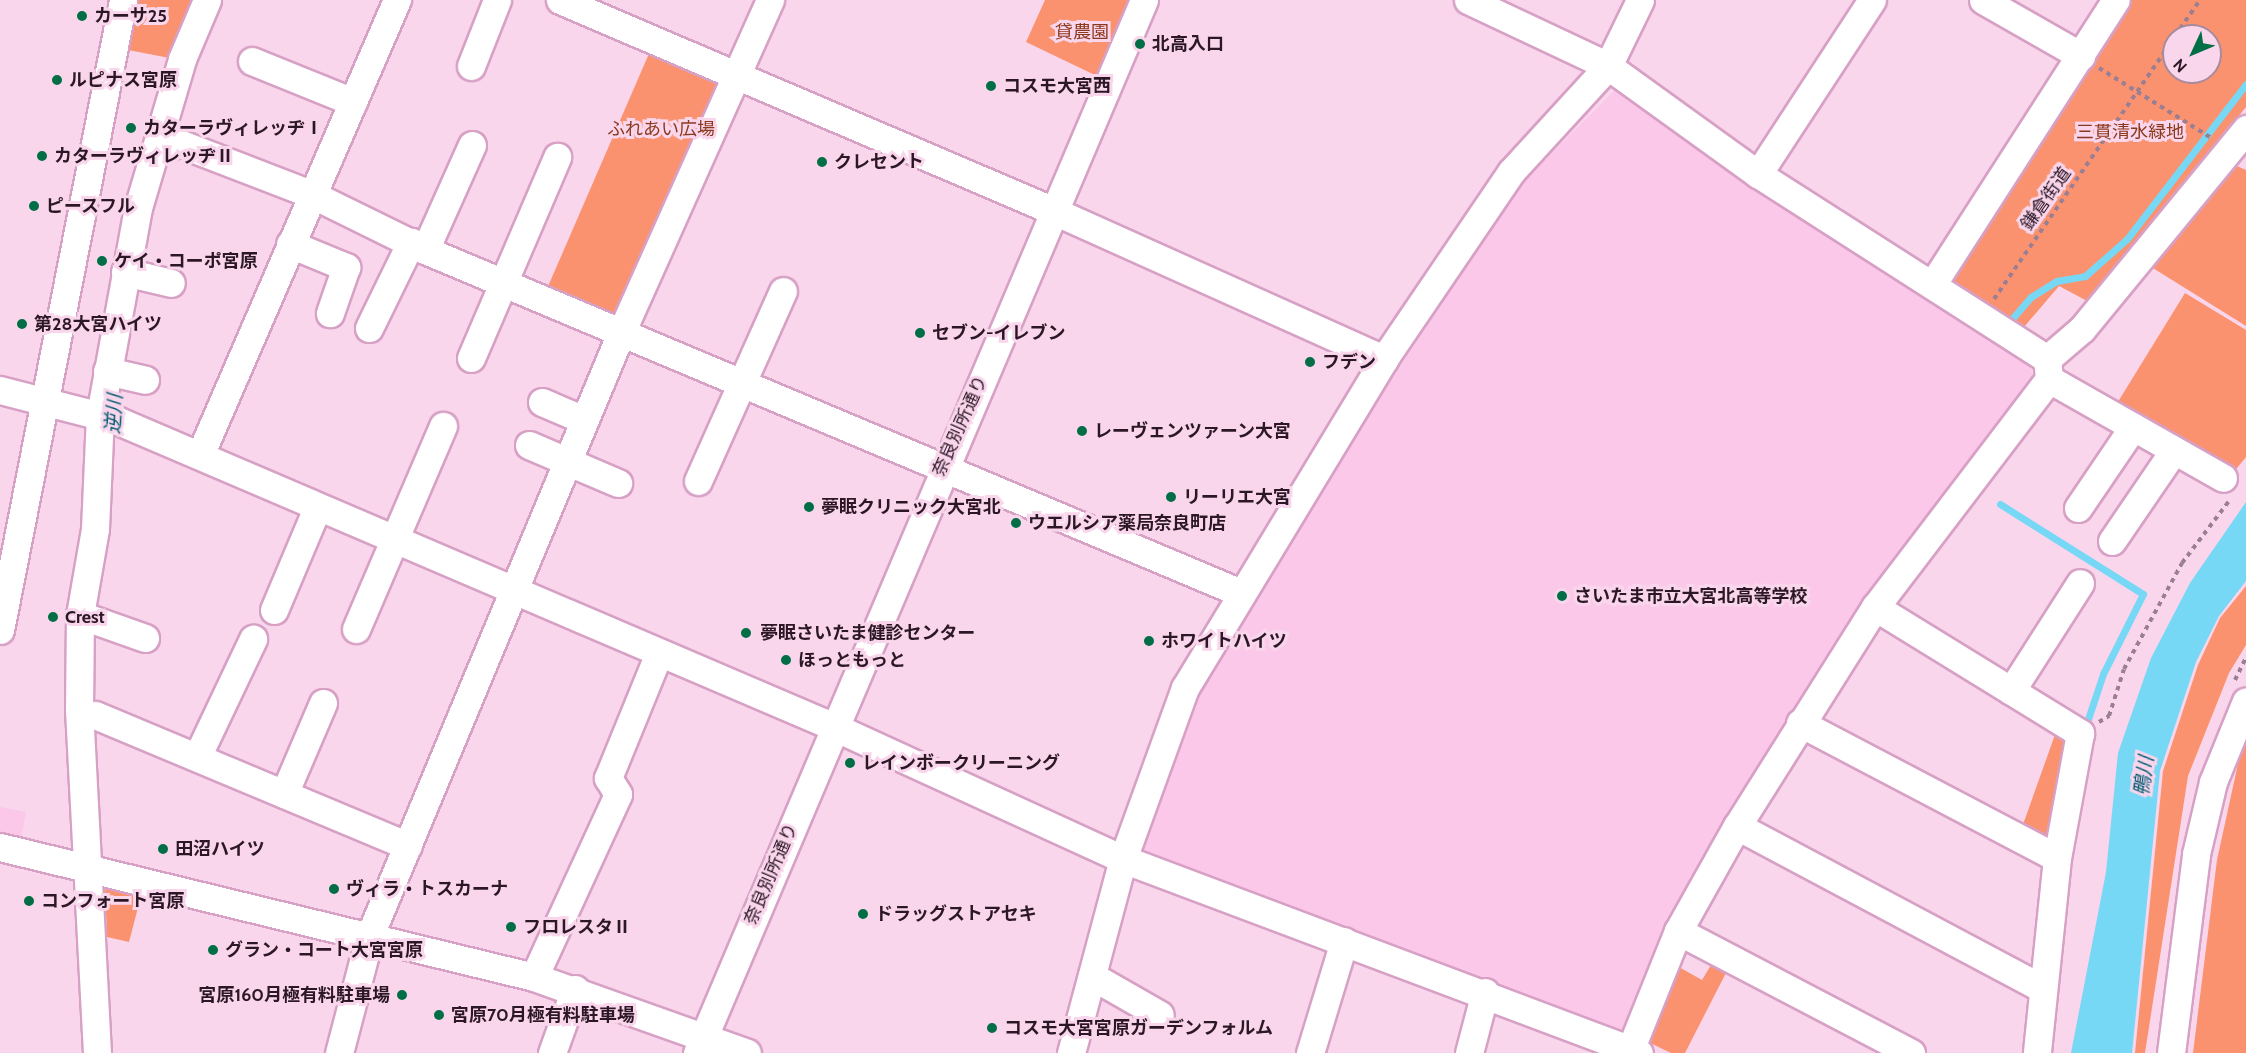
<!DOCTYPE html>
<html>
<head>
<meta charset="utf-8">
<style>
  body { margin:0 }
  #map { position:relative; width:2246px; height:1053px; overflow:hidden; background:#f9d6ec; font-family:Cabin,"Noto Sans JP",sans-serif }
  div>[style] { position:absolute }
  .built>* { inset:0; background:#fcc8ea }
  .green>* { inset:0; background:#fb926f }
  .water>* { inset:0; background:#76d8f5 }
  .stream>* { height:7px; margin:-3.5px; padding:0 3.5px; transform-origin:3.5px; border-radius:3.5px; background:#76d8f5 }
  .path>* { height:4px; margin-top:-2px; transform-origin:0; background:repeating-linear-gradient(90deg,#9a7e91 0 4.5px,transparent 0 9px) }
  .roads { filter:drop-shadow(2px 0 #d7a0c5) drop-shadow(-2px 0 #d7a0c5) drop-shadow(0 2px #d7a0c5) drop-shadow(0 -2px #d7a0c5) }
  .minor>* { height:27px; margin:-13.5px; padding:0 13.5px; transform-origin:13.5px; border-radius:13.5px; background:#fff }
  .dots>* { width:16px; height:16px; translate:-50% -50%; box-sizing:border-box; border:3px solid #f9d6ec; border-radius:50% }
  span { translate:-50% -50%; white-space:nowrap; text-align:center; line-height:1.15; -webkit-text-stroke:6px #f9d6ec; paint-order:stroke }
  .poi-label { font-size:18px; color:#2b1725; font-weight:700 }
  .left { translate:0 -50%; text-align:left }
  .right { translate:-100% -50%; text-align:right }
  .park-label { font-size:18px; color:#8b391c }
  .street-label { font-size:18px; color:#2b1725 }
  .water-label { font-size:20px; color:#055e72; font-style:italic }
  .north { position:absolute; left:2162px; top:24px; width:60px; height:60px; box-sizing:border-box; background:#f9d6ec; border:2px solid #a78a9c; border-radius:50%; rotate:226deg; font-size:16px; font-weight:700; line-height:24px; text-align:center; color:#2b1725 }
  .north::after { content:''; display:block; margin:auto; width:21px; height:27px; background:#026e46; clip-path:polygon(50% 0,100% 100%,50% 72%,0 100%) }
</style>
</head>
<body>
<div id="map">
  <div class="built">
    <i style="clip-path:polygon(1616px 89px,1758px 191px,2028px 360px,2033px 376px,1833px 644px,1665px 921px,1627px 1028px,1616px 1033px,1149px 861px,1139px 849px,1193px 702px,1345px 450px,1520px 185px)"></i>
    <i style="clip-path:polygon(0 807px,26px 812px,21px 839px,0 834px)"></i>
  </div>
  <div class="green">
    <i style="clip-path:polygon(138px 0,194px 0,175px 59px,128px 50px)"></i>
    <i style="clip-path:polygon(1045px 0,1133px 0,1099px 77px,1026px 42px)"></i>
    <i style="clip-path:polygon(evenodd,2124px 0,2246px 0,2246px 107px,2089px 302px,2059px 286px,2024px 327px,1950px 283px,2124px 0,2174px 36px,2210px 36px,2210px 72px,2174px 72px,2174px 36px)"></i>
    <i style="clip-path:polygon(651px 49px,727px 81px,621px 323px,546px 291px)"></i>
    <i style="clip-path:polygon(2230px 163px,2246px 170px,2246px 326px,2148px 265px)"></i>
    <i style="clip-path:polygon(2185px 293px,2246px 330px,2246px 457px,2232px 474px,2116px 405px)"></i>
    <i style="clip-path:polygon(2246px 586px,2246px 645px,2229px 673px,2188px 776px,2145px 1053px,2135px 1053px,2163px 771px,2198px 665px,2220px 618px)"></i>
    <i style="clip-path:polygon(2246px 727px,2246px 1053px,2193px 1053px,2217px 860px)"></i>
    <i style="clip-path:polygon(2057px 729px,2068px 735px,2050px 847px,2020px 833px)"></i>
    <i style="clip-path:polygon(105px 887px,141px 896px,129px 942px,107px 937px)"></i>
    <i style="clip-path:polygon(1714px 960px,1729px 967px,1685px 1053px,1671px 1053px,1646px 1041px,1677px 966px,1702px 980px)"></i>
  </div>
  <div class="water">
    <i style="clip-path:polygon(2246px 502px,2246px 581px,2219px 616px,2196px 662px,2160px 771px,2132px 1053px,2071px 1053px,2106px 872px,2118px 753px,2151px 658px,2190px 583px)"></i>
  </div>
  <div class="stream">
    <i style="left:2010px;top:321px;width:32px;rotate:-49deg"></i>
    <i style="left:2031px;top:297px;width:31px;rotate:-32deg"></i>
    <i style="left:2057px;top:281px;width:28px;rotate:-10deg"></i>
    <i style="left:2085px;top:276px;width:56px;rotate:-41.4deg"></i>
    <i style="left:2127px;top:239px;width:195px;rotate:-52.5deg"></i>
    <i style="left:2000px;top:504px;width:169px;rotate:32.2deg"></i>
    <i style="left:2143px;top:594px;width:89px;rotate:116.6deg"></i>
    <i style="left:2103px;top:674px;width:51px;rotate:108.4deg"></i>
  </div>
  <div class="path">
    <i style="left:2175px;top:36px;width:44px;rotate:-55.2deg"></i>
    <i style="left:2099px;top:68px;width:131px;rotate:31.9deg"></i>
    <i style="left:1994px;top:299px;width:317px;rotate:-55.4deg"></i>
    <i style="left:2235px;top:680px;width:25px;rotate:-64deg"></i>
    <i style="left:2099px;top:722px;width:12px;rotate:-31deg"></i>
    <i style="left:2109px;top:716px;width:49px;rotate:-72.3deg"></i>
    <i style="left:2124px;top:669px;width:121px;rotate:-61.3deg"></i>
    <i style="left:2182px;top:563px;width:78px;rotate:-52.8deg"></i>
  </div>
  <div class="roads">
    <div class="minor">
      <i style="left:560px;top:0;width:537px;rotate:23.13deg"></i>
      <i style="left:1054px;top:211px;width:362px;rotate:24.2deg"></i>
      <i style="left:1468px;top:0;width:155px;rotate:25.2deg"></i>
      <i style="left:1608px;top:66px;width:185px;rotate:35.8deg"></i>
      <i style="left:1758px;top:174px;width:343px;rotate:32.6deg"></i>
      <i style="left:2047px;top:359px;width:20px;rotate:84deg"></i>
      <i style="left:2049px;top:379px;width:287px;rotate:127.3deg"></i>
      <i style="left:1875px;top:607px;width:259px;rotate:122.2deg"></i>
      <i style="left:1737px;top:826px;width:120px;rotate:119.3deg"></i>
      <i style="left:1678px;top:931px;width:131px;rotate:111.9deg"></i>
      <i style="left:1983px;top:0;width:113px;rotate:29.7deg"></i>
      <i style="left:252px;top:61px;width:109px;rotate:22.1deg"></i>
      <i style="left:471px;top:66px;width:71px;rotate:-68.5deg"></i>
      <i style="left:176px;top:142px;width:147px;rotate:21.1deg"></i>
      <i style="left:313px;top:195px;width:125px;rotate:26.2deg"></i>
      <i style="left:425px;top:250px;width:885px;rotate:22.8deg"></i>
      <i style="left:1758px;top:174px;width:208px;rotate:-56.8deg"></i>
      <i style="left:290px;top:244px;width:61px;rotate:22.3deg"></i>
      <i style="left:346px;top:267px;width:49px;rotate:109.2deg"></i>
      <i style="left:425px;top:250px;width:115px;rotate:-65.9deg"></i>
      <i style="left:125px;top:272px;width:47px;rotate:13.4deg"></i>
      <i style="left:1932px;top:285px;width:339px;rotate:-57.2deg"></i>
      <i style="left:369px;top:328px;width:96px;rotate:-64deg"></i>
      <i style="left:471px;top:358px;width:219px;rotate:-66.8deg"></i>
      <i style="left:2047px;top:359px;width:46px;rotate:-40.6deg"></i>
      <i style="left:2082px;top:329px;width:259px;rotate:-50.6deg"></i>
      <i style="left:107px;top:371px;width:39px;rotate:13deg"></i>
      <i style="left:2049px;top:379px;width:200px;rotate:29.6deg"></i>
      <i style="left:0;top:390px;width:120px;rotate:14.5deg"></i>
      <i style="left:116px;top:420px;width:779px;rotate:23.14deg"></i>
      <i style="left:832px;top:726px;width:320px;rotate:24.6deg"></i>
      <i style="left:1123px;top:859px;width:551px;rotate:20.6deg"></i>
      <i style="left:542px;top:402px;width:46px;rotate:23.2deg"></i>
      <i style="left:529px;top:445px;width:97px;rotate:23.1deg"></i>
      <i style="left:200px;top:455px;width:496px;rotate:-66.6deg"></i>
      <i style="left:698px;top:481px;width:208px;rotate:-65.9deg"></i>
      <i style="left:2078px;top:508px;width:98px;rotate:-55.8deg"></i>
      <i style="left:2112px;top:541px;width:110px;rotate:-55.7deg"></i>
      <i style="left:1875px;top:607px;width:241px;rotate:31.6deg"></i>
      <i style="left:2080px;top:733px;width:127px;rotate:100.4deg"></i>
      <i style="left:2057px;top:858px;width:196px;rotate:95.9deg"></i>
      <i style="left:274px;top:610px;width:111px;rotate:-67.1deg"></i>
      <i style="left:80px;top:615px;width:69px;rotate:19.5deg"></i>
      <i style="left:356px;top:629px;width:221px;rotate:-66.8deg"></i>
      <i style="left:0;top:630px;width:642px;rotate:-78.95deg"></i>
      <i style="left:2011px;top:691px;width:128px;rotate:-57.4deg"></i>
      <i style="left:95px;top:715px;width:339px;rotate:22.7deg"></i>
      <i style="left:1800px;top:723px;width:290px;rotate:27.7deg"></i>
      <i style="left:197px;top:757px;width:131px;rotate:-64.6deg"></i>
      <i style="left:284px;top:794px;width:99px;rotate:-66.8deg"></i>
      <i style="left:1737px;top:826px;width:345px;rotate:28deg"></i>
      <i style="left:0;top:847px;width:550px;rotate:13.68deg"></i>
      <i style="left:534px;top:977px;width:226px;rotate:19.6deg"></i>
      <i style="left:1678px;top:931px;width:263px;rotate:27.6deg"></i>
      <i style="left:1092px;top:976px;width:78px;rotate:29.8deg"></i>
      <i style="left:534px;top:977px;width:201px;rotate:-65.3deg"></i>
      <i style="left:618px;top:794px;width:19px;rotate:-122deg"></i>
      <i style="left:608px;top:778px;width:135px;rotate:-67.8deg"></i>
      <i style="left:97px;top:1053px;width:343px;rotate:-93deg"></i>
      <i style="left:79px;top:710px;width:95px;rotate:-89.4deg"></i>
      <i style="left:80px;top:615px;width:87px;rotate:-80.1deg"></i>
      <i style="left:95px;top:529px;width:114px;rotate:-87.5deg"></i>
      <i style="left:100px;top:415px;width:210px;rotate:-79.6deg"></i>
      <i style="left:138px;top:208px;width:155px;rotate:-73.5deg"></i>
      <i style="left:182px;top:59px;width:64px;rotate:-67deg"></i>
      <i style="left:339px;top:1053px;width:122px;rotate:-75.3deg"></i>
      <i style="left:370px;top:935px;width:652px;rotate:-67.37deg"></i>
      <i style="left:621px;top:333px;width:365px;rotate:-65.9deg"></i>
      <i style="left:552px;top:1053px;width:68px;rotate:-70.2deg"></i>
      <i style="left:697px;top:1053px;width:1144px;rotate:-67deg"></i>
      <i style="left:1071px;top:1053px;width:201px;rotate:-75deg"></i>
      <i style="left:1123px;top:859px;width:182px;rotate:-70.1deg"></i>
      <i style="left:1185px;top:688px;width:385px;rotate:-58.8deg"></i>
      <i style="left:1384px;top:359px;width:226px;rotate:-55.8deg"></i>
      <i style="left:1511px;top:172px;width:144px;rotate:-47.5deg"></i>
      <i style="left:1608px;top:66px;width:73px;rotate:-64.1deg"></i>
      <i style="left:1310px;top:1053px;width:117px;rotate:-73.1deg"></i>
      <i style="left:1469px;top:1053px;width:63px;rotate:-75.3deg"></i>
      <i style="left:2171px;top:1053px;width:201px;rotate:-82.8deg"></i>
      <i style="left:2196px;top:854px;width:74px;rotate:-76.7deg"></i>
      <i style="left:2213px;top:782px;width:87px;rotate:-67.8deg"></i>
    </div>
  </div>
  <div class="dots">
    <i style="left:82px;top:16px;background:#026e46"></i>
    <i style="left:1140px;top:44px;background:#026e46"></i>
    <i style="left:57px;top:80px;background:#026e46"></i>
    <i style="left:991px;top:86px;background:#026e46"></i>
    <i style="left:131px;top:128px;background:#026e46"></i>
    <i style="left:42px;top:156px;background:#026e46"></i>
    <i style="left:822px;top:162px;background:#026e46"></i>
    <i style="left:34px;top:206px;background:#026e46"></i>
    <i style="left:102px;top:261px;background:#026e46"></i>
    <i style="left:22px;top:324px;background:#026e46"></i>
    <i style="left:920px;top:333px;background:#026e46"></i>
    <i style="left:1310px;top:362px;background:#026e46"></i>
    <i style="left:1082px;top:431px;background:#026e46"></i>
    <i style="left:1171px;top:497px;background:#026e46"></i>
    <i style="left:809px;top:507px;background:#026e46"></i>
    <i style="left:1016px;top:523px;background:#026e46"></i>
    <i style="left:1562px;top:596px;background:#026e46"></i>
    <i style="left:53px;top:617px;background:#026e46"></i>
    <i style="left:746px;top:633px;background:#026e46"></i>
    <i style="left:1149px;top:641px;background:#026e46"></i>
    <i style="left:786px;top:660px;background:#026e46"></i>
    <i style="left:850px;top:763px;background:#026e46"></i>
    <i style="left:163px;top:849px;background:#026e46"></i>
    <i style="left:334px;top:889px;background:#026e46"></i>
    <i style="left:29px;top:901px;background:#026e46"></i>
    <i style="left:863px;top:914px;background:#026e46"></i>
    <i style="left:511px;top:927px;background:#026e46"></i>
    <i style="left:213px;top:950px;background:#026e46"></i>
    <i style="left:402px;top:995px;background:#026e46"></i>
    <i style="left:439px;top:1015px;background:#026e46"></i>
    <i style="left:992px;top:1028px;background:#026e46"></i>
  </div>
  <div class="poi-label">
    <span class="left" style="left:94px;top:16px">カーサ25</span>
    <span class="left" style="left:1152px;top:44px">北高入口</span>
    <span class="left" style="left:69px;top:80px">ルピナス宮原</span>
    <span class="left" style="left:1003px;top:86px">コスモ大宮西</span>
    <span class="left" style="left:143px;top:128px">カターラヴィレッヂⅠ</span>
    <span class="left" style="left:54px;top:156px">カターラヴィレッヂⅡ</span>
    <span class="left" style="left:834px;top:162px">クレセント</span>
    <span class="left" style="left:46px;top:206px">ピースフル</span>
    <span class="left" style="left:114px;top:261px">ケイ・コーポ宮原</span>
    <span class="left" style="left:34px;top:324px">第28大宮ハイツ</span>
    <span class="left" style="left:932px;top:333px">セブン-イレブン</span>
    <span class="left" style="left:1322px;top:362px">フデン</span>
    <span class="left" style="left:1094px;top:431px">レーヴェンツァーン大宮</span>
    <span class="left" style="left:1183px;top:497px">リーリエ大宮</span>
    <span class="left" style="left:821px;top:507px">夢眠クリニック大宮北</span>
    <span class="left" style="left:1028px;top:523px">ウエルシア薬局奈良町店</span>
    <span class="left" style="left:1574px;top:596px">さいたま市立大宮北高等学校</span>
    <span class="left" style="left:65px;top:617px">Crest</span>
    <span class="left" style="left:760px;top:633px">夢眠さいたま健診センター</span>
    <span class="left" style="left:1161px;top:641px">ホワイトハイツ</span>
    <span class="left" style="left:798px;top:660px">ほっともっと</span>
    <span class="left" style="left:862px;top:763px">レインボークリーニング</span>
    <span class="left" style="left:175px;top:849px">田沼ハイツ</span>
    <span class="left" style="left:346px;top:889px">ヴィラ・トスカーナ</span>
    <span class="left" style="left:41px;top:901px">コンフォート宮原</span>
    <span class="left" style="left:875px;top:914px">ドラッグストアセキ</span>
    <span class="left" style="left:523px;top:927px">フロレスタⅡ</span>
    <span class="left" style="left:225px;top:950px">グラン・コート大宮宮原</span>
    <span class="right" style="left:390px;top:995px">宮原160月極有料駐車場</span>
    <span class="left" style="left:451px;top:1015px">宮原70月極有料駐車場</span>
    <span class="left" style="left:1004px;top:1028px">コスモ大宮宮原ガーデンフォルム</span>
  </div>
  <div class="park-label">
    <span style="left:1082px;top:32px">貸農園</span>
    <span style="left:661px;top:129px">ふれあい広場</span>
    <span style="left:2130px;top:132px">三貫清水緑地</span>
  </div>
  <div class="street-label">
    <span style="left:2046px;top:199px;rotate:-55deg">鎌倉街道</span>
    <span style="left:960px;top:426px;rotate:-66deg">奈良別所通り</span>
    <span style="left:771px;top:874px;rotate:-67deg">奈良別所通り</span>
  </div>
  <div class="water-label">
    <span style="left:114px;top:414px;rotate:-86deg">逆川</span>
    <span style="left:2144px;top:776px;rotate:-82deg">鴨川</span>
  </div>
  <div class="north">N</div>
</div>
</body>
</html>
